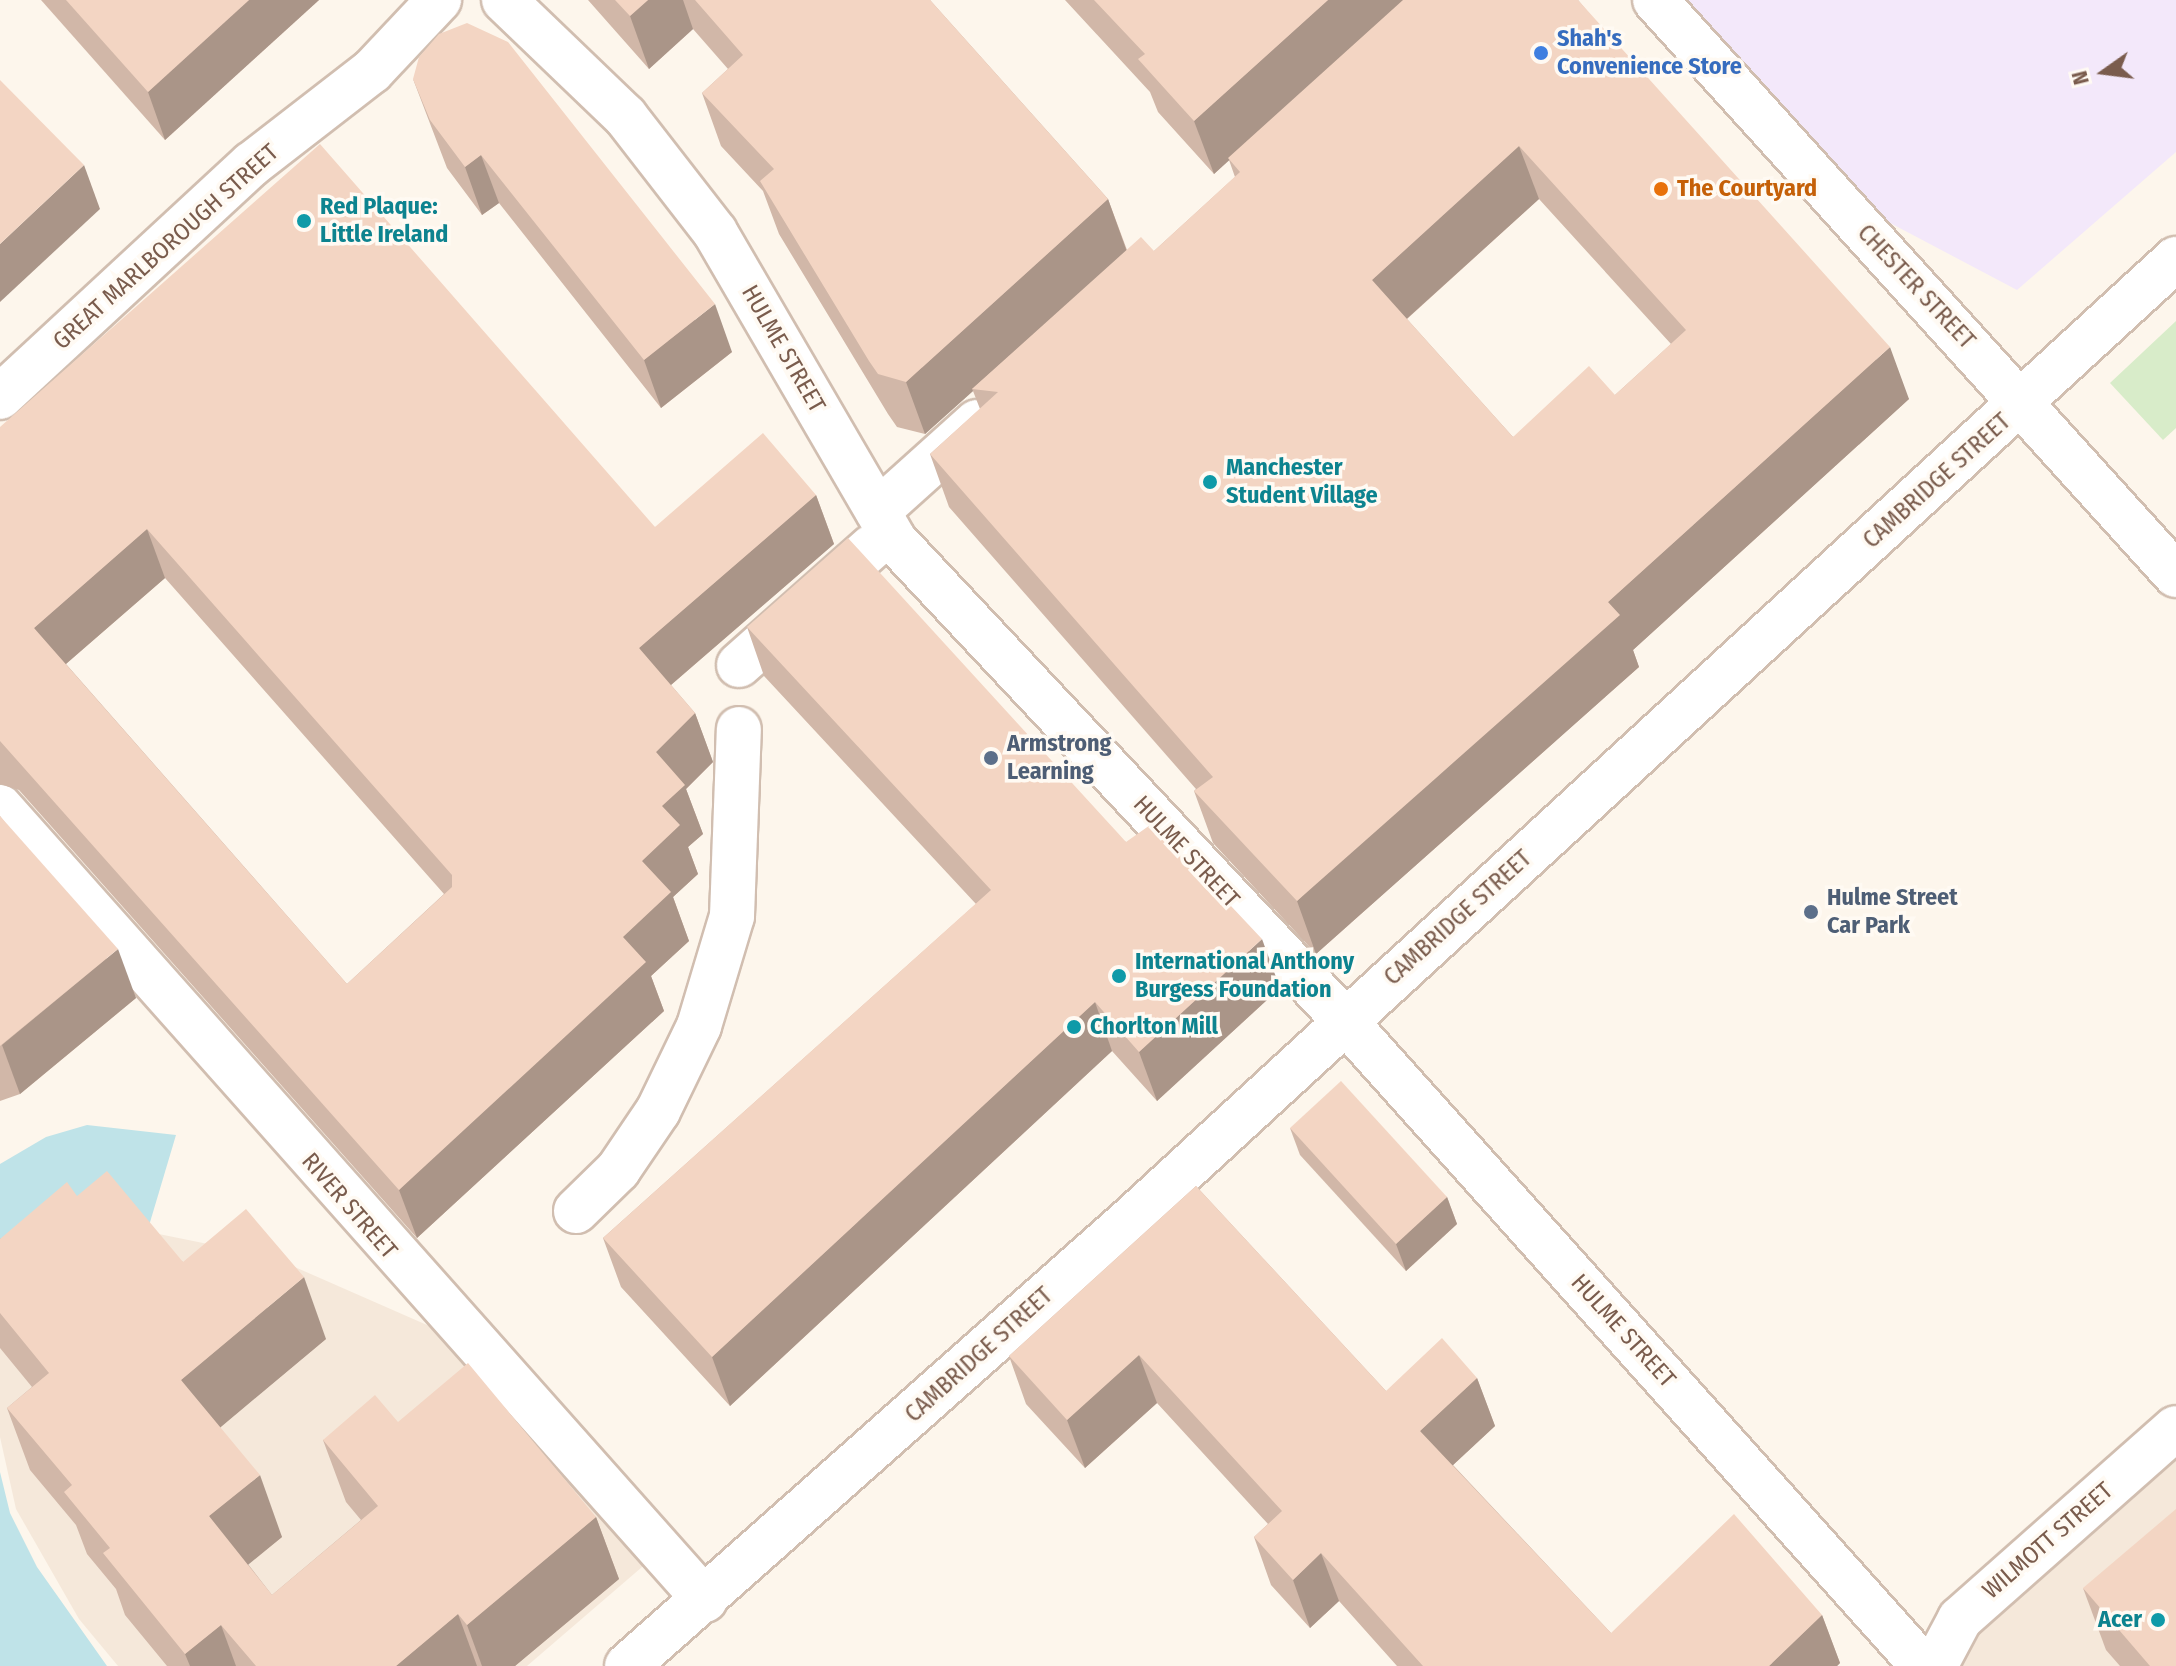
<!DOCTYPE html>
<html>
<head>
<meta charset="utf-8">
<style>
  body { margin:0 }
  #map { position:relative; width:2176px; height:1666px; overflow:hidden; background:#fdf6ec; font-family:"Fira Sans Condensed",sans-serif }
  div>[style] { position:absolute }
  .residential>* { inset:0; background:#f5e8da }
  .education>* { inset:0; background:#f3e8fa }
  .green>* { inset:0; background:#d8ecc9 }
  .water>* { inset:0; background:#bfe3e8 }
  .roads { filter:drop-shadow(2px 0 #d1beb0) drop-shadow(-2px 0 #d1beb0) drop-shadow(0 2px #d1beb0) drop-shadow(0 -2px #d1beb0) }
  .pedestrian>* { height:44px; margin:-22px; padding:0 22px; transform-origin:22px; border-radius:22px; background:#fff }
  .minor>* { height:44px; margin:-22px; padding:0 22px; transform-origin:22px; border-radius:22px; background:#fff }
  .tertiary>* { height:44px; margin:-22px; padding:0 22px; transform-origin:22px; border-radius:22px; background:#fff }
  .wall>* { inset:0; background:#d1b7a8 }
  .shaded-wall>* { inset:0; background:#aa9588 }
  .building>* { inset:0; background:#f3d5c3 }
  .dots>* { width:22px; height:22px; translate:-50% -50%; box-sizing:border-box; border:4px solid #fffaf3; border-radius:50% }
  span { translate:-50% -50%; white-space:nowrap; text-align:center; line-height:1.15; -webkit-text-stroke:7px #fffaf3; paint-order:stroke }
  .shop-label { font-size:24px; color:#366cbe; font-weight:700 }
  .left { translate:0 -50%; text-align:left }
  .food-label { font-size:24px; color:#c56008; font-weight:700 }
  .culture-label { font-size:24px; color:#0d838f; font-weight:700 }
  .right { translate:-100% -50%; text-align:right }
  .street-label { font-size:24px; color:#7a5c4d }
  .service-label { font-size:24px; color:#4e5e75; font-weight:700 }
  .north { position:absolute; left:2064px; top:32px; width:80px; height:80px; -webkit-text-stroke:6px #fffaf3; paint-order:stroke; rotate:256deg; font-size:22px; font-weight:700; line-height:32px; text-align:center; color:#7a5c4d }
  .north::after { content:''; display:block; margin:auto; width:28px; height:36px; background:#7a5c4d; clip-path:polygon(50% 0,100% 100%,50% 72%,0 100%) }
</style>
</head>
<body>
<div id="map">
  <div class="residential">
    <i style="clip-path:polygon(144px 1231px,272px 1257px,468px 1343px,656px 1555px,527px 1666px,118px 1666px,79px 1619px,16px 1509px,0 1437px,0 1293px)"></i>
    <i style="clip-path:polygon(2176px 1458px,2176px 1666px,1959px 1666px,1973px 1635px)"></i>
  </div>
  <div class="education">
    <i style="clip-path:polygon(1655px 0,2176px 0,2176px 152px,2017px 290px,1822px 187px)"></i>
  </div>
  <div class="green">
    <i style="clip-path:polygon(2176px 321px,2176px 428px,2163px 440px,2110px 383px)"></i>
  </div>
  <div class="water">
    <i style="clip-path:polygon(87px 1125px,176px 1135px,148px 1229px,0 1282px,0 1164px,46px 1137px)"></i>
    <i style="clip-path:polygon(0 1472px,10px 1513px,37px 1567px,107px 1666px,0 1666px)"></i>
  </div>
  <div class="roads">
    <div class="pedestrian">
      <i style="left:739px;top:665px;width:178px;rotate:-41.6deg"></i>
      <i style="left:0;top:807px;width:1061px;rotate:48.36deg"></i>
      <i style="left:576px;top:1211px;width:59px;rotate:-44.3deg"></i>
      <i style="left:618px;top:1170px;width:71px;rotate:-55.9deg"></i>
      <i style="left:658px;top:1111px;width:94px;rotate:-64.2deg"></i>
      <i style="left:699px;top:1026px;width:115px;rotate:-73.3deg"></i>
      <i style="left:732px;top:916px;width:187px;rotate:-87.9deg"></i>
    </div>
    <div class="minor">
      <i style="left:504px;top:0;width:168px;rotate:43.8deg"></i>
      <i style="left:625px;top:116px;width:147px;rotate:52.2deg"></i>
      <i style="left:715px;top:232px;width:358px;rotate:59.8deg"></i>
      <i style="left:895px;top:541px;width:658px;rotate:46.85deg"></i>
      <i style="left:1345px;top:1021px;width:866px;rotate:48.14deg"></i>
      <i style="left:1655px;top:0;width:776px;rotate:47.82deg"></i>
      <i style="left:0;top:397px;width:343px;rotate:-42.8deg"></i>
      <i style="left:252px;top:164px;width:152px;rotate:-37.8deg"></i>
      <i style="left:372px;top:71px;width:98px;rotate:-46.7deg"></i>
      <i style="left:878px;top:511px;width:133px;rotate:-42deg"></i>
      <i style="left:1935px;top:1666px;width:53px;rotate:-62deg"></i>
      <i style="left:1960px;top:1619px;width:288px;rotate:-41.5deg"></i>
    </div>
    <div class="tertiary">
      <i style="left:627px;top:1666px;width:671px;rotate:-41.56deg"></i>
      <i style="left:1129px;top:1221px;width:1422px;rotate:-42.58deg"></i>
    </div>
  </div>
  <div class="wall">
    <i style="clip-path:polygon(41px 0,319px 0,165px 140px)"></i>
    <i style="clip-path:polygon(evenodd,588px 0,930px 0,1108px 199px,1127px 250px,1154px 251px,1235px 177px,1229px 160px,1214px 174px,1158px 112px,1150px 92px,1065px 0,1578px 0,1909px 399px,1633px 650px,1639px 667px,1316px 954px,1213px 843px,1194px 791px,1196px 789px,949px 507px,930px 454px,980px 409px,973px 391px,925px 434px,897px 427px,888px 414px,779px 234px,763px 191px,721px 146px,702px 93px,728px 69px,693px 29px,649px 69px,588px 0,1539px 199px,1671px 344px,1615px 395px,1513px 437px,1407px 319px,1539px 199px)"></i>
    <i style="clip-path:polygon(413px 79px,732px 352px,661px 408px,499px 203px,482px 215px,447px 168px)"></i>
    <i style="clip-path:polygon(evenodd,0 427px,655px 527px,816px 495px,834px 544px,671px 685px,695px 713px,713px 762px,686px 789px,703px 834px,688px 847px,698px 874px,673px 897px,689px 941px,651px 976px,664px 1011px,417px 1238px,19px 790px,0 784px,0 427px,165px 578px,444px 894px,347px 984px,66px 664px,165px 578px)"></i>
    <i style="clip-path:polygon(747px 627px,1126px 842px,1280px 988px,1157px 1101px,1112px 1051px,730px 1406px,621px 1287px,603px 1238px,976px 904px,764px 676px)"></i>
    <i style="clip-path:polygon(0 816px,136px 998px,20px 1094px,0 1101px)"></i>
    <i style="clip-path:polygon(1290px 1128px,1447px 1197px,1457px 1224px,1406px 1271px,1300px 1155px)"></i>
    <i style="clip-path:polygon(1196px 1186px,1386px 1391px,1477px 1378px,1495px 1426px,1453px 1465px,1611px 1633px,1822px 1615px,1840px 1663px,1837px 1666px,1397px 1666px,1339px 1601px,1310px 1628px,1271px 1585px,1254px 1537px,1268px 1524px,1157px 1403px,1085px 1468px,1026px 1404px,1009px 1356px)"></i>
    <i style="clip-path:polygon(77px 1196px,183px 1262px,326px 1339px,220px 1427px,282px 1537px,248px 1564px,272px 1595px,361px 1520px,346px 1502px,323px 1440px,398px 1422px,596px 1517px,619px 1579px,515px 1666px,167px 1666px,125px 1615px,116px 1589px,87px 1554px,76px 1525px,30px 1470px,7px 1408px,32px 1387px,0 1348px,0 1239px)"></i>
    <i style="clip-path:polygon(2083px 1588px,2176px 1666px,2120px 1666px,2106px 1650px)"></i>
  </div>
  <div class="shaded-wall">
    <i style="clip-path:polygon(249px 0,319px 0,165px 140px,148px 92px)"></i>
    <i style="clip-path:polygon(648px 0,683px 0,693px 29px,649px 69px,630px 16px)"></i>
    <i style="clip-path:polygon(1328px 0,1406px 0,1214px 174px,1194px 121px)"></i>
    <i style="clip-path:polygon(1519px 146px,1539px 199px,1391px 333px,1372px 280px)"></i>
    <i style="clip-path:polygon(481px 155px,499px 203px,482px 215px,465px 167px)"></i>
    <i style="clip-path:polygon(84px 165px,100px 209px,0 302px,0 244px)"></i>
    <i style="clip-path:polygon(1108px 199px,1127px 252px,972px 389px,973px 391px,925px 434px,906px 382px)"></i>
    <i style="clip-path:polygon(715px 304px,732px 352px,661px 408px,644px 360px)"></i>
    <i style="clip-path:polygon(1890px 347px,1909px 399px,1633px 650px,1639px 667px,1316px 954px,1297px 901px,1608px 602px)"></i>
    <i style="clip-path:polygon(816px 495px,834px 544px,657px 697px,639px 648px)"></i>
    <i style="clip-path:polygon(147px 529px,165px 578px,52px 676px,34px 628px)"></i>
    <i style="clip-path:polygon(695px 713px,713px 762px,686px 789px,703px 834px,688px 847px,698px 874px,673px 897px,689px 941px,651px 976px,664px 1011px,417px 1238px,399px 1190px,623px 937px,642px 861px,662px 806px,656px 752px)"></i>
    <i style="clip-path:polygon(1262px 939px,1280px 988px,1157px 1101px,1139px 1052px)"></i>
    <i style="clip-path:polygon(118px 949px,136px 998px,20px 1094px,2px 1045px)"></i>
    <i style="clip-path:polygon(1095px 1002px,1112px 1051px,730px 1406px,712px 1357px)"></i>
    <i style="clip-path:polygon(1447px 1197px,1457px 1224px,1406px 1271px,1396px 1244px)"></i>
    <i style="clip-path:polygon(304px 1277px,326px 1339px,203px 1442px,181px 1380px)"></i>
    <i style="clip-path:polygon(1139px 1355px,1157px 1403px,1085px 1468px,1067px 1420px)"></i>
    <i style="clip-path:polygon(1477px 1378px,1495px 1426px,1438px 1479px,1420px 1431px)"></i>
    <i style="clip-path:polygon(260px 1475px,282px 1537px,232px 1578px,209px 1516px)"></i>
    <i style="clip-path:polygon(596px 1517px,619px 1579px,515px 1666px,482px 1666px,467px 1625px)"></i>
    <i style="clip-path:polygon(1321px 1553px,1339px 1601px,1310px 1628px,1293px 1580px)"></i>
    <i style="clip-path:polygon(458px 1614px,477px 1666px,396px 1666px)"></i>
    <i style="clip-path:polygon(1822px 1615px,1840px 1663px,1837px 1666px,1769px 1666px)"></i>
    <i style="clip-path:polygon(221px 1625px,236px 1666px,190px 1666px,185px 1654px)"></i>
  </div>
  <div class="building">
    <i style="clip-path:polygon(66px 0,249px 0,148px 92px)"></i>
    <i style="clip-path:polygon(615px 0,648px 0,630px 16px)"></i>
    <i style="clip-path:polygon(695px 0,930px 0,1108px 199px,906px 382px,878px 374px,869px 361px,760px 181px,774px 169px,702px 93px,743px 55px)"></i>
    <i style="clip-path:polygon(1094px 0,1328px 0,1194px 121px,1138px 59px,1145px 54px)"></i>
    <i style="clip-path:polygon(evenodd,1403px 0,1578px 0,1890px 347px,1608px 602px,1620px 615px,1297px 901px,1194px 791px,1213px 777px,930px 454px,998px 392px,972px 389px,1141px 237px,1154px 251px,1240px 172px,1228px 158px,1403px 0,1519px 146px,1686px 330px,1615px 395px,1589px 366px,1513px 437px,1372px 280px,1519px 146px)"></i>
    <i style="clip-path:polygon(467px 23px,508px 42px,715px 304px,644px 360px,481px 155px,465px 167px,430px 120px,413px 79px,419px 57px,439px 34px)"></i>
    <i style="clip-path:polygon(0 80px,84px 165px,0 244px)"></i>
    <i style="clip-path:polygon(evenodd,320px 144px,655px 527px,763px 433px,816px 495px,639px 648px,695px 713px,656px 752px,685px 785px,662px 806px,680px 825px,642px 861px,671px 892px,623px 937px,646px 962px,399px 1190px,0 741px,0 427px,320px 144px,147px 529px,452px 875px,452px 887px,347px 984px,34px 628px,147px 529px)"></i>
    <i style="clip-path:polygon(848px 538px,1126px 842px,1153px 823px,1262px 939px,1139px 1052px,1095px 1002px,712px 1357px,603px 1238px,991px 890px,747px 627px)"></i>
    <i style="clip-path:polygon(0 816px,118px 949px,0 1046px)"></i>
    <i style="clip-path:polygon(1341px 1081px,1447px 1197px,1396px 1244px,1290px 1128px)"></i>
    <i style="clip-path:polygon(107px 1171px,183px 1262px,246px 1209px,304px 1277px,181px 1380px,260px 1475px,209px 1516px,272px 1595px,378px 1506px,323px 1440px,375px 1395px,398px 1422px,468px 1363px,596px 1517px,467px 1625px,458px 1614px,396px 1666px,256px 1666px,221px 1625px,185px 1654px,103px 1553px,110px 1548px,64px 1492px,72px 1485px,7px 1408px,49px 1373px,0 1313px,0 1239px,67px 1182px,77px 1196px)"></i>
    <i style="clip-path:polygon(1196px 1186px,1386px 1391px,1442px 1338px,1477px 1378px,1420px 1431px,1611px 1633px,1734px 1514px,1822px 1615px,1769px 1666px,1423px 1666px,1321px 1553px,1293px 1580px,1254px 1537px,1282px 1511px,1139px 1355px,1067px 1420px,1009px 1356px)"></i>
    <i style="clip-path:polygon(2176px 1509px,2176px 1666px,2150px 1666px,2083px 1588px)"></i>
  </div>
  <div class="dots">
    <i style="left:1541px;top:53px;background:#3f7fe0"></i>
    <i style="left:1661px;top:189px;background:#e8710a"></i>
    <i style="left:304px;top:221px;background:#0f9aa8"></i>
    <i style="left:1210px;top:482px;background:#0f9aa8"></i>
    <i style="left:991px;top:758px;background:#5c6f8a"></i>
    <i style="left:1811px;top:912px;background:#5c6f8a"></i>
    <i style="left:1119px;top:976px;background:#0f9aa8"></i>
    <i style="left:1074px;top:1027px;background:#0f9aa8"></i>
    <i style="left:2158px;top:1620px;background:#0f9aa8"></i>
  </div>
  <div class="shop-label">
    <span class="left" style="left:1557px;top:53px">Shah's<br>Convenience Store</span>
  </div>
  <div class="food-label">
    <span class="left" style="left:1677px;top:189px">The Courtyard</span>
  </div>
  <div class="culture-label">
    <span class="left" style="left:320px;top:221px">Red Plaque:<br>Little Ireland</span>
    <span class="left" style="left:1226px;top:482px">Manchester<br>Student Village</span>
    <span class="left" style="left:1135px;top:976px">International Anthony<br>Burgess Foundation</span>
    <span class="left" style="left:1090px;top:1027px">Chorlton Mill</span>
    <span class="right" style="left:2142px;top:1620px">Acer</span>
  </div>
  <div class="street-label">
    <span style="left:166px;top:247px;rotate:-42deg">GREAT MARLBOROUGH STREET</span>
    <span style="left:1916px;top:287px;rotate:47deg">CHESTER STREET</span>
    <span style="left:783px;top:349px;rotate:60deg">HULME STREET</span>
    <span style="left:1937px;top:481px;rotate:-42deg">CAMBRIDGE STREET</span>
    <span style="left:1186px;top:852px;rotate:47deg">HULME STREET</span>
    <span style="left:1458px;top:918px;rotate:-42deg">CAMBRIDGE STREET</span>
    <span style="left:349px;top:1206px;rotate:49deg">RIVER STREET</span>
    <span style="left:1623px;top:1331px;rotate:48deg">HULME STREET</span>
    <span style="left:979px;top:1355px;rotate:-42deg">CAMBRIDGE STREET</span>
    <span style="left:2048px;top:1541px;rotate:-41deg">WILMOTT STREET</span>
  </div>
  <div class="service-label">
    <span class="left" style="left:1007px;top:758px">Armstrong<br>Learning</span>
    <span class="left" style="left:1827px;top:912px">Hulme Street<br>Car Park</span>
  </div>
  <div class="north">N</div>
</div>
</body>
</html>
